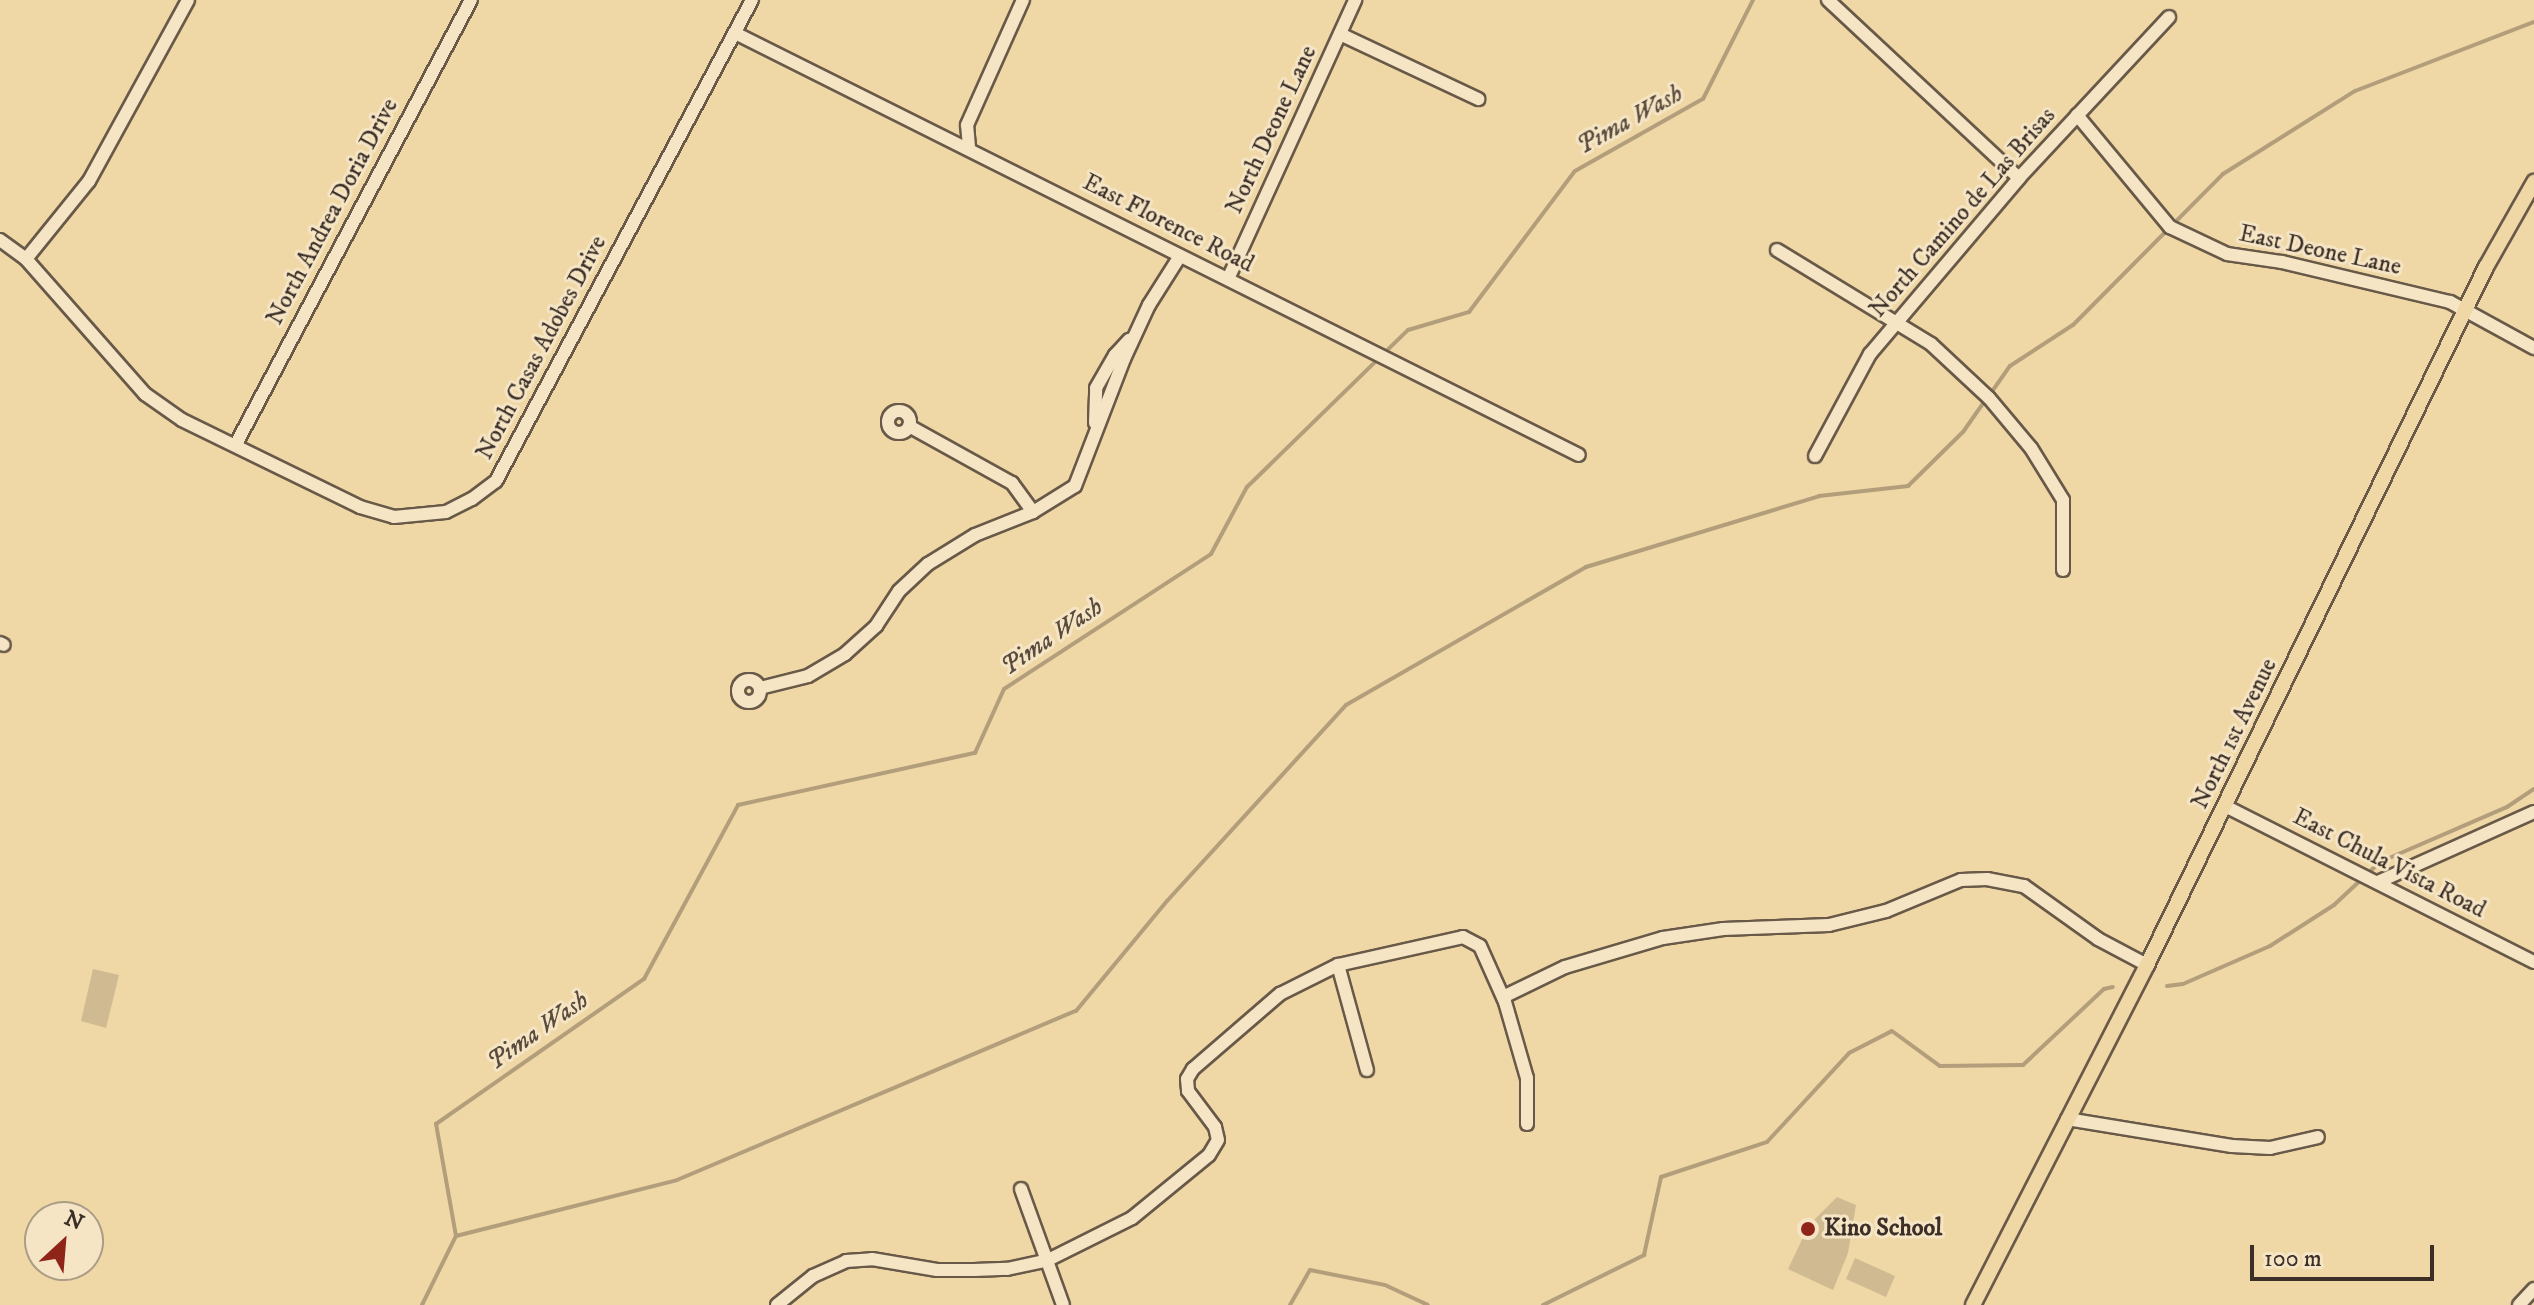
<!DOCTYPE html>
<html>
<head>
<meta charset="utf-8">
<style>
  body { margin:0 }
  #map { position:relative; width:2534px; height:1305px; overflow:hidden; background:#efd7a6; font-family:"IM FELL DW Pica",serif }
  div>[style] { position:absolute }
  .green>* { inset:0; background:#d0ba91 }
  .stream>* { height:4px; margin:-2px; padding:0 2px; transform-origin:2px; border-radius:2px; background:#b29e7b }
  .roads { filter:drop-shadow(2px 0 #685948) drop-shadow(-2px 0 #685948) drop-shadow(0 2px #685948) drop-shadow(0 -2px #685948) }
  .minor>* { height:12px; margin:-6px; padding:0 6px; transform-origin:6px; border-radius:6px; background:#f5e5c5 }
  .minor>.ring { margin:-6px; padding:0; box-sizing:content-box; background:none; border:12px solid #f5e5c5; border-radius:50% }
  .major>* { height:14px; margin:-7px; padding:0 7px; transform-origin:7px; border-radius:7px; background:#efd7a6 }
  .dots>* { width:22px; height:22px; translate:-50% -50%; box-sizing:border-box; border:4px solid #f5e5c5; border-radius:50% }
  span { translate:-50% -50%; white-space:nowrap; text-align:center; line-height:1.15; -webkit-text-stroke:6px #f5e5c5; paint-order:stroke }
  .street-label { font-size:24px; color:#3b2f28 }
  .poi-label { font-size:24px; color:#3b2f28; font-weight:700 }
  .left { translate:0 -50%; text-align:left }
  .water-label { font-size:26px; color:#594b3d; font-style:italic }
  .north { position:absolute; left:24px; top:1201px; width:80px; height:80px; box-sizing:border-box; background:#f5e5c5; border:2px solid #ab9c86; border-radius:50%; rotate:26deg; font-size:22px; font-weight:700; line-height:32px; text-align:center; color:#3b2f28 }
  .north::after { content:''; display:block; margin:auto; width:28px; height:36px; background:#8f2418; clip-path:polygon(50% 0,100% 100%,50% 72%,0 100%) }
  .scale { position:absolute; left:2250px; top:1245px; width:184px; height:36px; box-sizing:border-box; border:4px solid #3b2f28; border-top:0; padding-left:10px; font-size:24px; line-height:28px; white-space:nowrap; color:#3b2f28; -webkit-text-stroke:6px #f5e5c5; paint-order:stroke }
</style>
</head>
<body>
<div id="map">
  <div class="green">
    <i style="clip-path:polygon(93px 969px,119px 975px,106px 1028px,81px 1021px)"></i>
    <i style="clip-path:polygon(1837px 1197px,1856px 1205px,1848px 1253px,1833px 1290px,1788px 1269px,1809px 1225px)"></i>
    <i style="clip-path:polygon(1855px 1258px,1895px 1276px,1886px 1297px,1846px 1279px)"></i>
  </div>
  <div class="stream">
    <i style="left:1991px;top:393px;width:33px;rotate:-55deg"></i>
    <i style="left:2010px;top:366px;width:75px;rotate:-33.1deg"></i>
    <i style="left:2073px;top:325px;width:213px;rotate:-45.2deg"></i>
    <i style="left:2223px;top:174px;width:156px;rotate:-32.2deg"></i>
    <i style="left:2355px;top:91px;width:192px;rotate:-21.1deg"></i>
    <i style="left:2167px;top:986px;width:16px;rotate:-7deg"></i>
    <i style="left:2183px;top:984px;width:95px;rotate:-23.6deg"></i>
    <i style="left:2270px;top:946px;width:76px;rotate:-32.6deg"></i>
    <i style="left:2334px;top:905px;width:63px;rotate:-43.1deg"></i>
    <i style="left:2380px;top:862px;width:138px;rotate:-23.4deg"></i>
    <i style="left:2507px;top:807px;width:32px;rotate:-34deg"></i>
    <i style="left:456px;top:1236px;width:228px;rotate:-14.2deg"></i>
    <i style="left:677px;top:1180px;width:433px;rotate:-23deg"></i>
    <i style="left:1076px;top:1011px;width:143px;rotate:-50.4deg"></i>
    <i style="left:1167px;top:901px;width:265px;rotate:-47.6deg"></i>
    <i style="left:1346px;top:705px;width:277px;rotate:-29.9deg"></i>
    <i style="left:1586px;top:567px;width:244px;rotate:-16.9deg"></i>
    <i style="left:1819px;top:496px;width:90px;rotate:-6.4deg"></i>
    <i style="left:1908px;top:486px;width:77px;rotate:-44.5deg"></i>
    <i style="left:1963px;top:432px;width:38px;rotate:-55deg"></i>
    <i style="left:422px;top:1305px;width:77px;rotate:-63.8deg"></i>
    <i style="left:456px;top:1236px;width:114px;rotate:-100.1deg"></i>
    <i style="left:436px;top:1124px;width:254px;rotate:-34.9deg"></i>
    <i style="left:644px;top:979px;width:198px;rotate:-61.6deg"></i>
    <i style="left:738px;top:805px;width:243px;rotate:-12.4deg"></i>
    <i style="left:975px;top:753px;width:70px;rotate:-65.6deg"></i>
    <i style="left:1004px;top:689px;width:247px;rotate:-33.1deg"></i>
    <i style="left:1211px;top:554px;width:76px;rotate:-61.8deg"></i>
    <i style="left:1247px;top:487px;width:225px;rotate:-44.3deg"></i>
    <i style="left:1408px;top:330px;width:64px;rotate:-16.4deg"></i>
    <i style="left:1469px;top:312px;width:176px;rotate:-53.1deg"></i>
    <i style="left:1575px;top:171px;width:147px;rotate:-29.4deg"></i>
    <i style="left:1703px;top:99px;width:111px;rotate:-63.2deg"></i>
    <i style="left:1290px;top:1305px;width:40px;rotate:-60.3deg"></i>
    <i style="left:1310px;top:1270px;width:76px;rotate:11.3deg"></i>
    <i style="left:1385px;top:1285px;width:47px;rotate:24.9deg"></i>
    <i style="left:1543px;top:1305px;width:113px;rotate:-26.3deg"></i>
    <i style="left:1644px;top:1255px;width:80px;rotate:-77.7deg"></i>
    <i style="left:1661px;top:1177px;width:112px;rotate:-18.3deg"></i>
    <i style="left:1767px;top:1142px;width:121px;rotate:-47.3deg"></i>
    <i style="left:1849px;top:1053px;width:48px;rotate:-27.1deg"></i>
    <i style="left:1892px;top:1031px;width:59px;rotate:36.1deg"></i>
    <i style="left:1940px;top:1066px;width:83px;rotate:-0.7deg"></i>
    <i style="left:2023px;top:1065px;width:111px;rotate:-43.2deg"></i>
    <i style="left:2104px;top:989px;width:9px;rotate:-13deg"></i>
  </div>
  <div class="roads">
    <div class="minor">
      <i style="left:1828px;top:0;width:261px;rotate:43deg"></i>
      <i style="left:737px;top:34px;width:941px;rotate:26.57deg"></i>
      <i style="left:1340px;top:34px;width:153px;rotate:25.2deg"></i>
      <i style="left:2077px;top:115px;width:146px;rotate:50.3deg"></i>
      <i style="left:2170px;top:227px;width:63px;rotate:25.3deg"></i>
      <i style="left:2227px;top:254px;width:56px;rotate:8.3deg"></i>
      <i style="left:2282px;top:262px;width:173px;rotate:13.4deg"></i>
      <i style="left:2450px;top:302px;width:96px;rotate:28.7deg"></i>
      <i style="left:969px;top:147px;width:22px;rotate:-95deg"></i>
      <i style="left:967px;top:125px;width:137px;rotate:-65.9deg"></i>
      <i style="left:0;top:240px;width:32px;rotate:36deg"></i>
      <i style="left:26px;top:259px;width:180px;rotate:48.6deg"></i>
      <i style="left:145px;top:394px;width:45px;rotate:35.1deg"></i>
      <i style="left:182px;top:420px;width:198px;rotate:26deg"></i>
      <i style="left:360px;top:507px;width:35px;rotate:16deg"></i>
      <i style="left:394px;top:517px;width:52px;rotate:-5.5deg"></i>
      <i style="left:446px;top:512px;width:29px;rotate:-27deg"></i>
      <i style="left:472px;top:499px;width:30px;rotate:-37deg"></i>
      <i style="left:496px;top:481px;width:545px;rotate:-61.98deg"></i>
      <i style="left:1777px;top:250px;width:180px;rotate:31.4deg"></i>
      <i style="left:1931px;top:344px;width:79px;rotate:43deg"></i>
      <i style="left:1989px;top:398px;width:65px;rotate:50deg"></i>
      <i style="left:2031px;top:448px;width:61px;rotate:58.4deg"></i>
      <i style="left:2063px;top:500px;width:70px;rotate:90deg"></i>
      <i style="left:26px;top:259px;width:100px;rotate:-51.1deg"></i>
      <i style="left:89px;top:181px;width:206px;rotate:-61.3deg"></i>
      <i style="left:1228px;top:279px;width:307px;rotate:-65.5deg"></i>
      <i class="ring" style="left:888px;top:411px;width:10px;height:10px"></i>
      <i style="left:1095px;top:423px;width:35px;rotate:-88deg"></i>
      <i style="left:1096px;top:388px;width:38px;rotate:-60deg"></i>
      <i style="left:1115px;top:355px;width:21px;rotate:-47deg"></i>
      <i style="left:909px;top:426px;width:118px;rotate:29deg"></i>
      <i style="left:1012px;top:483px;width:36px;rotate:54deg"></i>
      <i style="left:236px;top:444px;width:502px;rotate:-62.11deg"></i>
      <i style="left:1815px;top:456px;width:116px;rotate:-61.7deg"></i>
      <i style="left:1870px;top:354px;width:231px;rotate:-49.7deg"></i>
      <i style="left:2019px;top:178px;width:220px;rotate:-47deg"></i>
      <i style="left:0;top:643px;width:4px;rotate:27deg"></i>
      <i class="ring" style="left:738px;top:680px;width:10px;height:10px"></i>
      <i style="left:760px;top:688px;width:49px;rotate:-14deg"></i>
      <i style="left:808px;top:676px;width:43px;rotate:-30.7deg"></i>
      <i style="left:845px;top:654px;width:42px;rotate:-42.1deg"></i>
      <i style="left:876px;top:626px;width:42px;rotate:-56.7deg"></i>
      <i style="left:899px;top:591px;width:40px;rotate:-43deg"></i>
      <i style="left:928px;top:564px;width:55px;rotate:-31.7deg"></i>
      <i style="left:975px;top:535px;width:62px;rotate:-21.6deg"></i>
      <i style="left:1033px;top:512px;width:49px;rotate:-31.8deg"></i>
      <i style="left:1075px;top:486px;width:136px;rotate:-68.9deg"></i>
      <i style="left:1124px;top:359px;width:60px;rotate:-65.2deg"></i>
      <i style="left:1149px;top:305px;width:58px;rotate:-57.7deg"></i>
      <i style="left:2225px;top:806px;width:346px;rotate:26.8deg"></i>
      <i style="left:2378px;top:882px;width:171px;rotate:-24.2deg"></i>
      <i style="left:1338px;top:965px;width:109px;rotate:74.6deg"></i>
      <i style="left:1503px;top:997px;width:69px;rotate:-25.8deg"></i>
      <i style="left:1565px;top:967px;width:102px;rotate:-16.5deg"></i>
      <i style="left:1663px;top:938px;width:61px;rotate:-8.5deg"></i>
      <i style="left:1723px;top:929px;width:106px;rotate:-2.2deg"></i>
      <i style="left:1829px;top:925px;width:59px;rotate:-13.8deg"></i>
      <i style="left:1886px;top:911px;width:81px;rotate:-22.5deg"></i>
      <i style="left:1961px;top:880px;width:26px;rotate:-2deg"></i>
      <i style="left:1987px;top:879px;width:38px;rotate:11deg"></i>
      <i style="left:2024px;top:886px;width:91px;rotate:35.6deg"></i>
      <i style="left:2098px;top:939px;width:55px;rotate:28deg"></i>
      <i style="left:1187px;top:1079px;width:12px;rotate:-59deg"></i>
      <i style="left:1193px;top:1069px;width:115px;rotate:-40.8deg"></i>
      <i style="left:1280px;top:994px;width:65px;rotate:-26.6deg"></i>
      <i style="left:1338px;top:965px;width:128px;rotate:-12.6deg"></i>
      <i style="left:1463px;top:937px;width:19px;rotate:28deg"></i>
      <i style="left:1480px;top:946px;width:61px;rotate:65.9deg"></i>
      <i style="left:1505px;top:1002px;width:79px;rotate:73.9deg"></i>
      <i style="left:1527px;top:1078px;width:46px;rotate:90deg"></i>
      <i style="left:1187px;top:1079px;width:12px;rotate:85deg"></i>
      <i style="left:1188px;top:1091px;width:45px;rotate:53.1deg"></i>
      <i style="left:1215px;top:1127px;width:13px;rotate:77deg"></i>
      <i style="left:2067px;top:1119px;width:167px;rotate:9.3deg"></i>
      <i style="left:2232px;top:1146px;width:38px;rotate:3deg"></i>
      <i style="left:2270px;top:1148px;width:49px;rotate:-12.9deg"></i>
      <i style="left:1021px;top:1189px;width:123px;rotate:70.1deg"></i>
      <i style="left:777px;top:1305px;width:46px;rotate:-38.9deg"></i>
      <i style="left:813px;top:1276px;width:36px;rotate:-24deg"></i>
      <i style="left:846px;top:1261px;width:26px;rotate:-4deg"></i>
      <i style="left:872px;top:1259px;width:66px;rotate:9.6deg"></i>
      <i style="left:937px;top:1270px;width:37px"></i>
      <i style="left:974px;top:1270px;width:33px;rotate:-2deg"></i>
      <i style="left:1007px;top:1269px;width:40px;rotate:-12deg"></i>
      <i style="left:1046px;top:1261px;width:96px;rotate:-26.6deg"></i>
      <i style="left:1132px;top:1218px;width:99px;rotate:-39.3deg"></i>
      <i style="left:1209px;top:1155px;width:17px;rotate:-59deg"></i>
      <i style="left:2519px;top:1305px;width:22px;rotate:-47deg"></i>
    </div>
    <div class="major">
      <i style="left:1973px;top:1305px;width:382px;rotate:-62.9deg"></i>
      <i style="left:2147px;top:965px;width:776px;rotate:-64.1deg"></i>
      <i style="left:2486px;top:267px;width:98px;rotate:-60.5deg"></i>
    </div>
  </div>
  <div class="dots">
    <i style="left:1808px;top:1229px;background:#8f2418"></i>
  </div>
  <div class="street-label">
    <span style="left:1272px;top:130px;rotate:-65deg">North Deone Lane</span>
    <span style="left:333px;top:212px;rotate:-62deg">North Andrea Doria Drive</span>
    <span style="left:1963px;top:213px;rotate:-49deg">North Camino de Las Brisas</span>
    <span style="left:1168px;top:224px;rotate:27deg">East Florence Road</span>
    <span style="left:2320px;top:251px;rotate:12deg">East Deone Lane</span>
    <span style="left:542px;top:348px;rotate:-62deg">North Casas Adobes Drive</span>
    <span style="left:2235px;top:734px;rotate:-64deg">North 1st Avenue</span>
    <span style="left:2389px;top:864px;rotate:27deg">East Chula Vista Road</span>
  </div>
  <div class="poi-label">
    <span class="left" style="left:1824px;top:1229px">Kino School</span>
  </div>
  <div class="water-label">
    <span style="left:1630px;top:120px;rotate:-29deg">Pima Wash</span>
    <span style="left:1052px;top:637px;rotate:-34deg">Pima Wash</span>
    <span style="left:538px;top:1031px;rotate:-35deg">Pima Wash</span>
  </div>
  <div class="north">N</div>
  <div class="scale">100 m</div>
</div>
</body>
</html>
